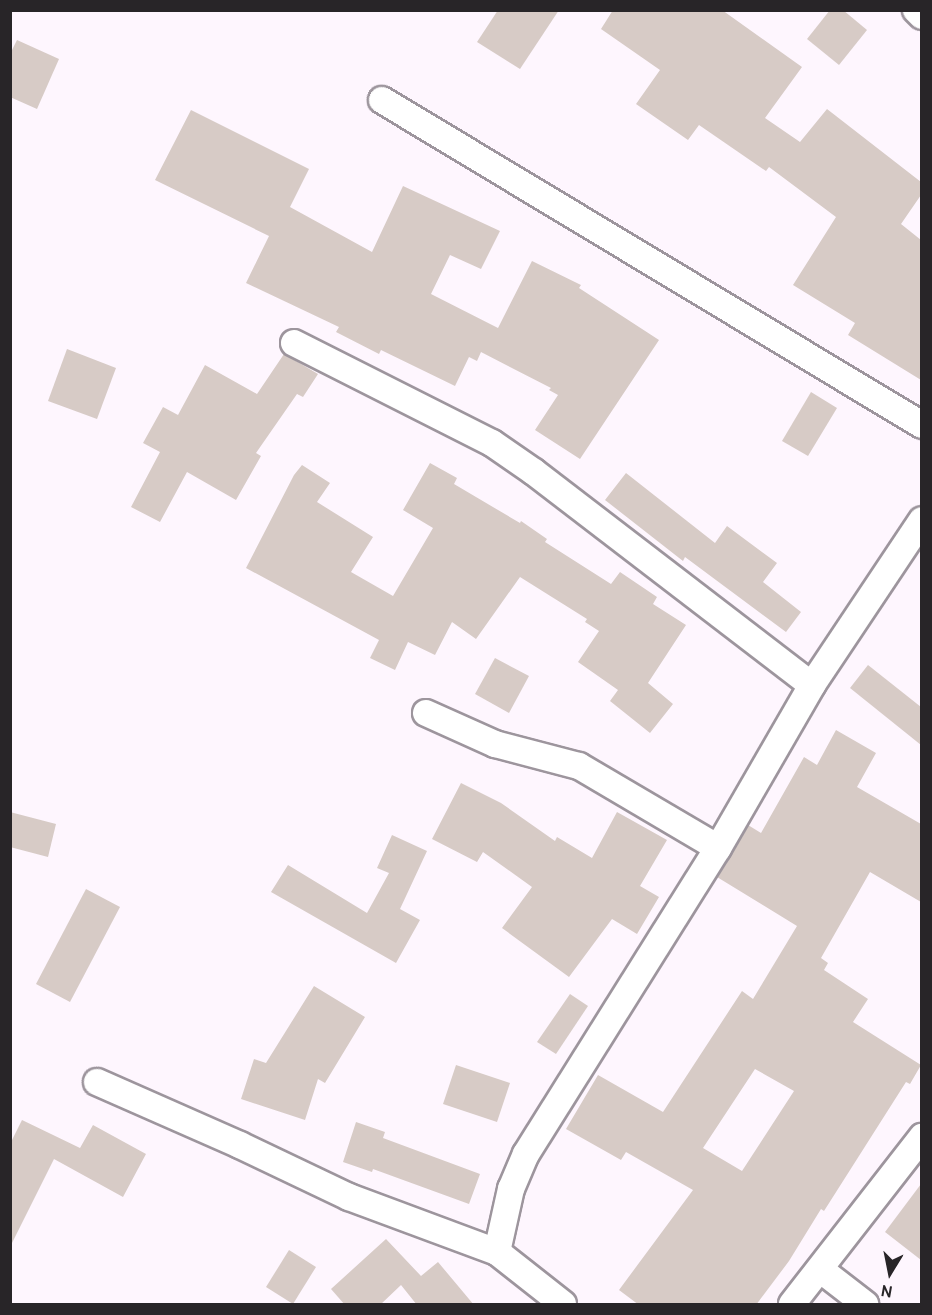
<!DOCTYPE html>
<html>
<head>
<meta charset="utf-8">
<style>
  body { margin:0 }
  #map { position:relative; width:932px; height:1315px; overflow:hidden; background:#fef6fe; font-family:Cabin,sans-serif }
  div>[style] { position:absolute }
  .building>* { inset:0; background:#d7cbc6 }
  .roads { filter:drop-shadow(2px 0 #9d959d) drop-shadow(-2px 0 #9d959d) drop-shadow(0 2px #9d959d) drop-shadow(0 -2px #9d959d) }
  .street>* { height:26px; margin:-13px; padding:0 13px; transform-origin:13px; border-radius:13px; background:#fff }
  span { translate:-50% -50%; white-space:nowrap; text-align:center; line-height:1.15; -webkit-text-stroke:4.5px #fef6fe; paint-order:stroke }
  .frame { position:absolute; inset:0; border:12px solid #282528; pointer-events:none }
  .north { position:absolute; left:860px; top:1243px; width:60px; height:60px; -webkit-text-stroke:4px #fef6fe; paint-order:stroke; rotate:190deg; font-size:16px; font-weight:700; line-height:24px; text-align:center; color:#282528 }
  .north::after { content:''; display:block; margin:auto; width:21px; height:27px; background:#282528; clip-path:polygon(50% 0,100% 100%,50% 72%,0 100%) }
</style>
</head>
<body>
<div id="map">
  <div class="building">
    <i style="clip-path:polygon(498px 10px,559px 10px,520px 69px,477px 42px)"></i>
    <i style="clip-path:polygon(613px 10px,722px 10px,802px 67px,765px 118px,800px 142px,827px 109px,921px 182px,921px 195px,901px 224px,921px 240px,921px 380px,848px 335px,855px 323px,793px 285px,836px 217px,769px 167px,766px 171px,699px 125px,688px 140px,636px 104px,660px 70px,601px 29px)"></i>
    <i style="clip-path:polygon(830px 10px,843px 10px,867px 30px,839px 65px,807px 39px)"></i>
    <i style="clip-path:polygon(17px 40px,59px 59px,37px 109px,10px 97px,10px 54px)"></i>
    <i style="clip-path:polygon(191px 110px,309px 169px,290px 207px,372px 252px,403px 186px,500px 231px,481px 269px,450px 255px,431px 294px,498px 328px,532px 261px,581px 285px,579px 288px,659px 340px,580px 459px,535px 430px,558px 395px,549px 390px,551px 388px,481px 352px,477px 361px,469px 357px,455px 386px,381px 350px,379px 354px,336px 332px,339px 327px,246px 283px,269px 236px,155px 180px)"></i>
    <i style="clip-path:polygon(67px 349px,116px 368px,97px 419px,48px 401px)"></i>
    <i style="clip-path:polygon(284px 354px,318px 374px,303px 397px,297px 394px,256px 453px,261px 456px,236px 500px,187px 472px,160px 522px,131px 507px,160px 452px,143px 443px,163px 407px,178px 415px,205px 365px,257px 394px)"></i>
    <i style="clip-path:polygon(811px 392px,837px 408px,808px 456px,782px 441px)"></i>
    <i style="clip-path:polygon(430px 463px,457px 478px,454px 484px,520px 523px,521px 521px,547px 539px,545px 542px,611px 584px,620px 572px,657px 597px,653px 604px,686px 625px,648px 683px,673px 704px,650px 733px,610px 701px,618px 690px,578px 662px,599px 631px,585px 622px,587px 619px,520px 577px,476px 639px,452px 622px,435px 655px,408px 642px,395px 670px,370px 658px,379px 640px,246px 568px,294px 475px,302px 465px,330px 483px,317px 502px,373px 537px,351px 572px,393px 596px,433px 528px,403px 510px)"></i>
    <i style="clip-path:polygon(626px 473px,715px 543px,727px 526px,777px 563px,763px 582px,801px 612px,786px 632px,685px 557px,683px 561px,605px 500px)"></i>
    <i style="clip-path:polygon(495px 658px,529px 676px,509px 713px,475px 694px)"></i>
    <i style="clip-path:polygon(868px 665px,921px 707px,921px 745px,850px 688px)"></i>
    <i style="clip-path:polygon(evenodd,836px 730px,876px 753px,857px 787px,921px 824px,921px 902px,870px 872px,821px 958px,828px 963px,824px 970px,868px 999px,853px 1022px,921px 1065px,910px 1084px,906px 1082px,824px 1211px,821px 1209px,789px 1261px,756px 1305px,639px 1305px,619px 1290px,693px 1190px,626px 1152px,621px 1160px,566px 1129px,598px 1075px,663px 1112px,742px 991px,753px 999px,797px 926px,717px 877px,748px 825px,761px 833px,804px 757px,817px 765px,836px 730px,755px 1069px,794px 1091px,742px 1171px,703px 1148px,755px 1069px)"></i>
    <i style="clip-path:polygon(461px 783px,501px 803px,555px 841px,557px 837px,592px 858px,617px 812px,667px 840px,640px 886px,659px 897px,637px 934px,612px 919px,569px 977px,502px 928px,532px 887px,483px 852px,477px 862px,432px 839px)"></i>
    <i style="clip-path:polygon(10px 812px,56px 824px,48px 857px,10px 847px)"></i>
    <i style="clip-path:polygon(392px 835px,427px 851px,400px 909px,420px 920px,396px 963px,271px 892px,288px 865px,367px 913px,389px 873px,377px 868px)"></i>
    <i style="clip-path:polygon(86px 889px,120px 907px,70px 1002px,36px 984px)"></i>
    <i style="clip-path:polygon(314px 986px,365px 1017px,325px 1083px,318px 1079px,305px 1120px,241px 1099px,254px 1059px,266px 1063px)"></i>
    <i style="clip-path:polygon(570px 994px,588px 1006px,556px 1054px,537px 1042px)"></i>
    <i style="clip-path:polygon(456px 1065px,510px 1083px,497px 1122px,443px 1104px)"></i>
    <i style="clip-path:polygon(22px 1120px,80px 1148px,93px 1125px,146px 1154px,123px 1197px,54px 1159px,10px 1247px,10px 1144px)"></i>
    <i style="clip-path:polygon(356px 1122px,385px 1132px,383px 1138px,480px 1174px,469px 1204px,373px 1169px,372px 1172px,343px 1162px)"></i>
    <i style="clip-path:polygon(921px 1184px,921px 1260px,885px 1232px)"></i>
    <i style="clip-path:polygon(386px 1239px,421px 1276px,438px 1262px,474px 1305px,417px 1305px,401px 1285px,380px 1305px,345px 1305px,331px 1289px)"></i>
    <i style="clip-path:polygon(289px 1250px,316px 1267px,293px 1304px,266px 1287px)"></i>
  </div>
  <div class="roads">
    <div class="street">
      <i style="left:916px;top:10px;width:8px;rotate:45deg"></i>
      <i style="left:382px;top:100px;width:630px;rotate:31.04deg"></i>
      <i style="left:294px;top:343px;width:222px;rotate:26.8deg"></i>
      <i style="left:492px;top:443px;width:51px;rotate:34.6deg"></i>
      <i style="left:534px;top:472px;width:350px;rotate:37.5deg"></i>
      <i style="left:426px;top:713px;width:76px;rotate:24.2deg"></i>
      <i style="left:495px;top:744px;width:87px;rotate:14.7deg"></i>
      <i style="left:579px;top:766px;width:161px;rotate:30.5deg"></i>
      <i style="left:97px;top:1082px;width:156px;rotate:23.8deg"></i>
      <i style="left:240px;top:1145px;width:121px;rotate:25.5deg"></i>
      <i style="left:349px;top:1197px;width:158px;rotate:20.4deg"></i>
      <i style="left:821px;top:1270px;width:56px;rotate:37.7deg"></i>
      <i style="left:563px;top:1304px;width:84px;rotate:-141.8deg"></i>
      <i style="left:497px;top:1252px;width:65px;rotate:-77.5deg"></i>
      <i style="left:511px;top:1189px;width:38px;rotate:-67deg"></i>
      <i style="left:526px;top:1154px;width:361px;rotate:-57.9deg"></i>
      <i style="left:718px;top:848px;width:188px;rotate:-60deg"></i>
      <i style="left:812px;top:685px;width:198px;rotate:-56.3deg"></i>
      <i style="left:792px;top:1304px;width:212px;rotate:-52.1deg"></i>
    </div>
  </div>
  <div class="frame"></div>
  <div class="north">N</div>
</div>
</body>
</html>
